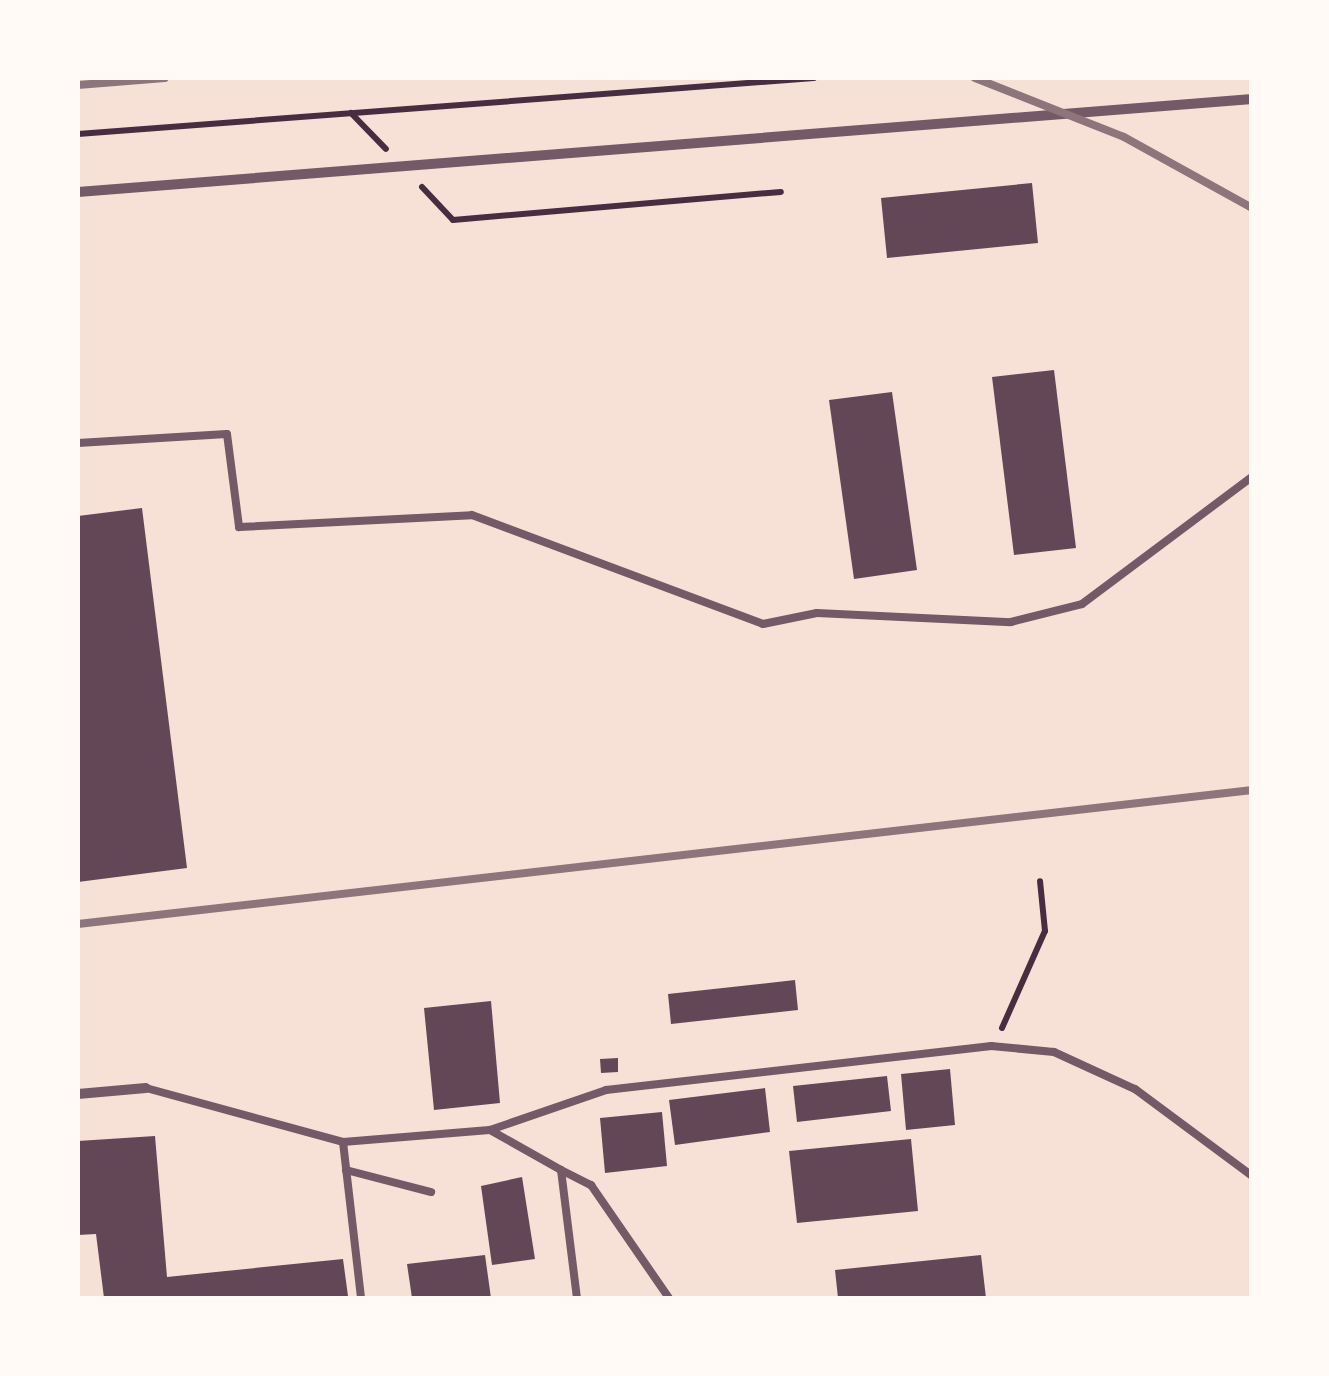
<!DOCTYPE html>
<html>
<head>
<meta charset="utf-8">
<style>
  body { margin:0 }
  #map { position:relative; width:1329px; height:1376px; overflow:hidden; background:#f7e1d7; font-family:Merriweather,serif }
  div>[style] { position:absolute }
  .building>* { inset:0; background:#644757 }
  .path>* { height:6px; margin:-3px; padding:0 3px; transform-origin:3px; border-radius:3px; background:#4a2c40 }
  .service>* { height:8px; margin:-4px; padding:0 4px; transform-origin:4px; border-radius:4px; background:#755966 }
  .minor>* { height:10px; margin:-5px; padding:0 5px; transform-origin:5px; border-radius:5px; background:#755966 }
  .rail>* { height:8px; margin:-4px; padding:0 4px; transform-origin:4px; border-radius:4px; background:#8f747c }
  span { translate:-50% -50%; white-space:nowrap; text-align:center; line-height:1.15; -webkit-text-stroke:10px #fffaf5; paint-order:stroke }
  .frame { position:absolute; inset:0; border:80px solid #fffaf5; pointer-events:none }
</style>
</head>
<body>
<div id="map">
  <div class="building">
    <i style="clip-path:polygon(1032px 183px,1038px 243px,887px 258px,881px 198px)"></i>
    <i style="clip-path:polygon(1054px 370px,1076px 548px,1014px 555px,992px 377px)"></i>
    <i style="clip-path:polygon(892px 392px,917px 570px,854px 579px,829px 400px)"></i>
    <i style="clip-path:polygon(142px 508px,187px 868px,78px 882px,78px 516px)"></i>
    <i style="clip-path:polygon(795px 980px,798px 1010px,671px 1024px,668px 994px)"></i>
    <i style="clip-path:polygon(491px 1001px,500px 1103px,434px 1110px,424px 1008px)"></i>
    <i style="clip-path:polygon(618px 1058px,618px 1072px,601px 1073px,600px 1059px)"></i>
    <i style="clip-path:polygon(950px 1069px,955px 1125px,906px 1130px,901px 1074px)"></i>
    <i style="clip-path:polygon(887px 1076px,891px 1111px,797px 1122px,793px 1086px)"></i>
    <i style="clip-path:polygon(765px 1088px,770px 1132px,675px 1145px,669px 1100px)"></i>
    <i style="clip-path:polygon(662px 1112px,667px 1166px,605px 1173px,600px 1118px)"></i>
    <i style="clip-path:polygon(155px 1136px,167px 1277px,343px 1259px,348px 1296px,104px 1298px,96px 1234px,78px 1235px,78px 1141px)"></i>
    <i style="clip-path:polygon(911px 1139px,918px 1211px,797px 1223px,789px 1151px)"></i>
    <i style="clip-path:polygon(522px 1177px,535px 1259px,492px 1265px,481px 1186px)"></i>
    <i style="clip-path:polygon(485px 1255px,491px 1298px,412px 1298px,407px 1264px)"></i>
    <i style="clip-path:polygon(981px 1255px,986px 1298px,838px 1298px,835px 1270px)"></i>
  </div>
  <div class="path">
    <i style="left:351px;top:113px;width:50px;rotate:45.8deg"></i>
    <i style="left:78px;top:134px;width:738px;rotate:-4.35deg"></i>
    <i style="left:422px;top:187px;width:45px;rotate:46.8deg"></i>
    <i style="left:453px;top:220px;width:329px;rotate:-4.9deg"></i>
    <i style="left:1002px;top:1028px;width:106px;rotate:-66.1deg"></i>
    <i style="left:1045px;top:931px;width:50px;rotate:-95.7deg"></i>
  </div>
  <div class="service">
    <i style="left:78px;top:443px;width:149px;rotate:-3.5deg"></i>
    <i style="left:227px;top:434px;width:94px;rotate:82.6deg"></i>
    <i style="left:239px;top:527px;width:233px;rotate:-2.9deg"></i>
    <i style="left:472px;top:515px;width:311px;rotate:20.5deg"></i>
    <i style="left:763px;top:624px;width:55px;rotate:-11.5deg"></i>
    <i style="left:817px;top:613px;width:194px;rotate:2.7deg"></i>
    <i style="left:1011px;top:622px;width:73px;rotate:-14.2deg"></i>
    <i style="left:1082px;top:604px;width:212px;rotate:-36.8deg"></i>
    <i style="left:146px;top:1088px;width:204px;rotate:15.3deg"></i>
    <i style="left:343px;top:1142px;width:147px;rotate:-4.7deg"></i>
    <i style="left:490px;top:1130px;width:123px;rotate:-19deg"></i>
    <i style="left:606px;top:1090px;width:388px;rotate:-6.5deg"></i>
    <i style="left:991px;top:1046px;width:63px;rotate:5.4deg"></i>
    <i style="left:1054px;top:1052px;width:89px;rotate:24.6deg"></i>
    <i style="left:1135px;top:1089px;width:146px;rotate:36.6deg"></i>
    <i style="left:490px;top:1130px;width:81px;rotate:29.4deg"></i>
    <i style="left:561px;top:1170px;width:129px;rotate:82.9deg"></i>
    <i style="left:343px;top:1142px;width:157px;rotate:83.4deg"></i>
    <i style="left:346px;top:1170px;width:88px;rotate:14.5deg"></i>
    <i style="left:561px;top:1170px;width:34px;rotate:27deg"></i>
    <i style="left:591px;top:1185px;width:137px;rotate:55.4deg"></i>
  </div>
  <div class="minor">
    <i style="left:78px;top:192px;width:1178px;rotate:-4.53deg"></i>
    <i style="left:78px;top:1094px;width:68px;rotate:-5deg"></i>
  </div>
  <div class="rail">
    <i style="left:975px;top:78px;width:160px;rotate:21.6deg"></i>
    <i style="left:1124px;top:137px;width:146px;rotate:29deg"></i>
    <i style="left:78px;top:85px;width:87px;rotate:-4.6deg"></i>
    <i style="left:78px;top:924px;width:1182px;rotate:-6.51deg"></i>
  </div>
  <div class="frame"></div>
</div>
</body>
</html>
